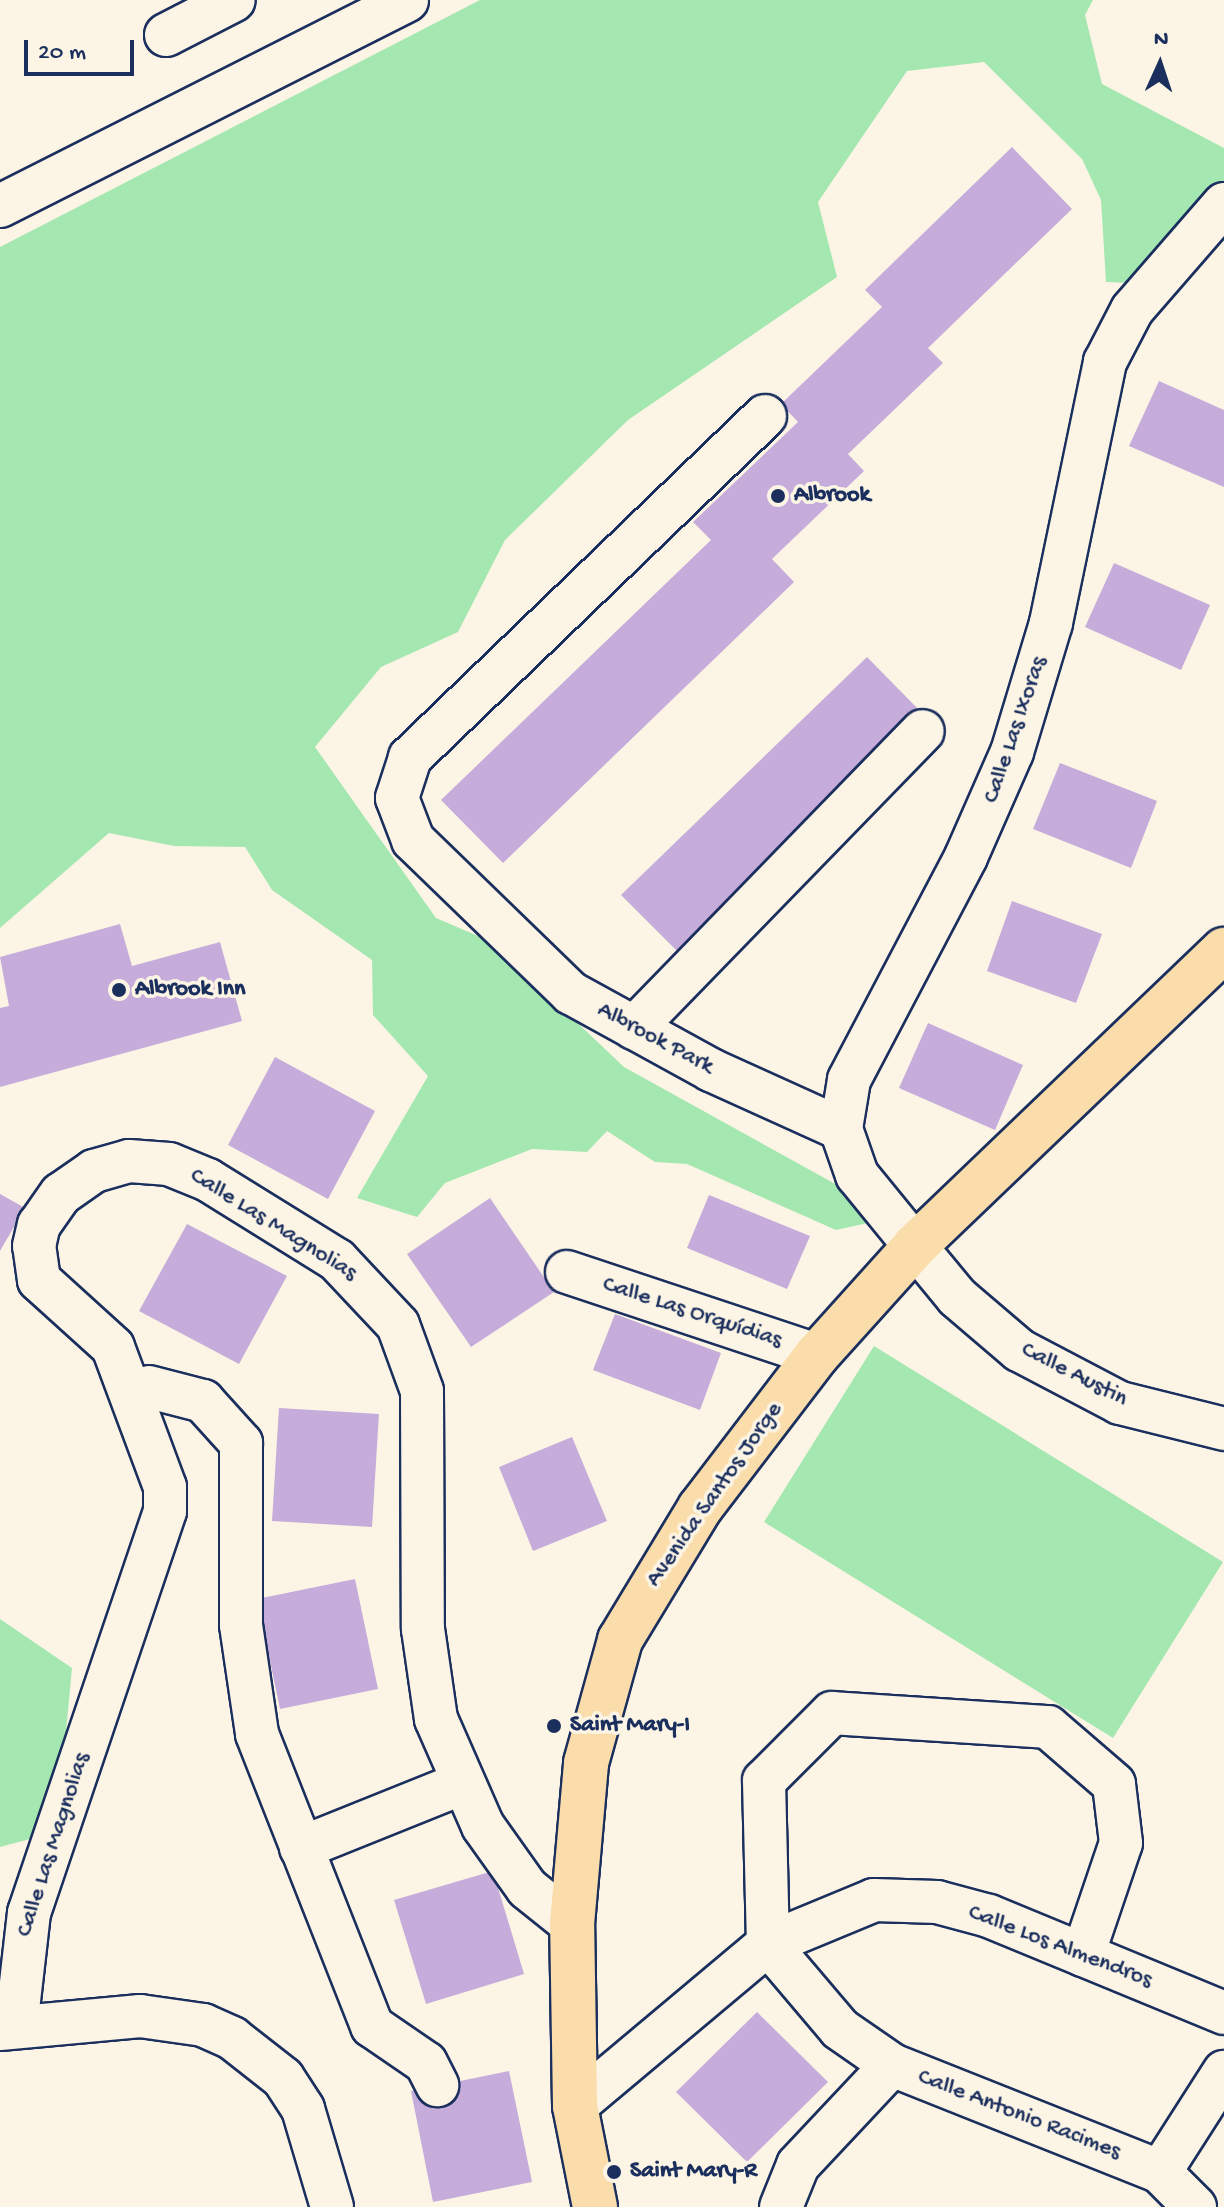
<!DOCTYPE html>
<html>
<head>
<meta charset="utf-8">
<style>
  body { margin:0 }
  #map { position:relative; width:1224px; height:2207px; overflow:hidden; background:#fcf5e5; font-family:"Gochi Hand",sans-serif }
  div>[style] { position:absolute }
  .green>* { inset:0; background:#a5e7b0 }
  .building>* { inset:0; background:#c6acda }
  .roads { filter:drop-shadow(2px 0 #1b2f5e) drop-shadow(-2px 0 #1b2f5e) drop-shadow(0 2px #1b2f5e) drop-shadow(0 -2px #1b2f5e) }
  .minor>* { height:42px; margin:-21px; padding:0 21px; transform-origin:21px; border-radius:21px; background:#fcf5e5 }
  .major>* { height:44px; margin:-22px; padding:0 22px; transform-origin:22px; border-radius:22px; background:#fbddab }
  .dots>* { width:22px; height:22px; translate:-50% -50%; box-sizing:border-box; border:4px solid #fcf5e5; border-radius:50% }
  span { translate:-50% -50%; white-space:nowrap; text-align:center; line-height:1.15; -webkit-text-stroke:7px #fcf5e5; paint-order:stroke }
  .poi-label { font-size:24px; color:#1b2f5e; font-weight:700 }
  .left { translate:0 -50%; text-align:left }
  .street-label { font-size:24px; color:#1b2f5e }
  .north { position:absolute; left:1120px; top:24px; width:80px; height:80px; -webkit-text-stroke:6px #fcf5e5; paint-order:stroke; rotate:3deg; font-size:22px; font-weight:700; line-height:32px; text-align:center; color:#1b2f5e }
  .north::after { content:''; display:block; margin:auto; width:28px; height:36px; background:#1b2f5e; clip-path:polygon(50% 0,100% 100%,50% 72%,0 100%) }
  .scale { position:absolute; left:24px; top:40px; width:110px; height:36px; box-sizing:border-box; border:4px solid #1b2f5e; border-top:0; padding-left:10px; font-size:24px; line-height:28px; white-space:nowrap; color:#1b2f5e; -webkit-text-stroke:6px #fcf5e5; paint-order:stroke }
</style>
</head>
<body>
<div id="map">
  <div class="green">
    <i style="clip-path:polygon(480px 0,1093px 0,1085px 15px,1102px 84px,1224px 148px,1224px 229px,1135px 283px,1106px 282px,1101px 200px,1082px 159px,984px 62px,907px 71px,818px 202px,837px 277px,628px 420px,505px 540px,458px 632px,381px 667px,315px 747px,436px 918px,492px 942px,624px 1067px,895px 1217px,836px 1230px,687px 1164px,655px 1162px,607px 1131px,587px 1152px,532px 1149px,445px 1183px,417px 1217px,357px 1198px,428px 1076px,373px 1015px,372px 960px,272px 890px,245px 847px,174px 846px,109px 833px,0 928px,0 247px)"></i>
    <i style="clip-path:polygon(874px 1346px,1223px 1562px,1113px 1738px,764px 1522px)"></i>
    <i style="clip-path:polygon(0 1619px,72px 1668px,63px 1763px,30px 1839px,0 1847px)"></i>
  </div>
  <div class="building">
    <i style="clip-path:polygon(1012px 147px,1072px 209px,928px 348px,943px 363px,848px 454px,864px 471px,772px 559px,794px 582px,503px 863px,441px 800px,711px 540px,693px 522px,798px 422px,781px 404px,882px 307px,865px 290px)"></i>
    <i style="clip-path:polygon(1159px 381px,1224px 410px,1224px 487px,1129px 446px)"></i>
    <i style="clip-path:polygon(1114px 563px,1210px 605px,1181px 670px,1085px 627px)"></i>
    <i style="clip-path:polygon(867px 657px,923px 714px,678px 952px,621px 895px)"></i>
    <i style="clip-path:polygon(1060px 763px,1157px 801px,1131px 868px,1033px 829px)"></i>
    <i style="clip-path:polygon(1012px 901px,1102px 934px,1076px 1003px,987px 971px)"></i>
    <i style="clip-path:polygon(120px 924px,132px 966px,220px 942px,242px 1021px,0 1087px,0 1008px,9px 1006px,0 957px)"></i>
    <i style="clip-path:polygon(928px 1023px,1023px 1065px,995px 1130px,899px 1088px)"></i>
    <i style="clip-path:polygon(275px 1057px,375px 1111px,328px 1199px,228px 1145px)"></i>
    <i style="clip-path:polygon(0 1194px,25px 1208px,0 1251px)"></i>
    <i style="clip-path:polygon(709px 1195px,810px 1236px,787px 1289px,687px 1248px)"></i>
    <i style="clip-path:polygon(490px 1198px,554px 1292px,471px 1347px,407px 1254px)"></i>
    <i style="clip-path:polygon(187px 1224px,287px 1276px,239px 1364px,139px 1311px)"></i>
    <i style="clip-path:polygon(615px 1314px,721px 1353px,700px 1410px,593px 1370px)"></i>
    <i style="clip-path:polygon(279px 1408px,379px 1414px,372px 1527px,272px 1521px)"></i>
    <i style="clip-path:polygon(572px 1437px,607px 1521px,533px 1551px,499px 1467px)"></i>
    <i style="clip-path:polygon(355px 1579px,378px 1689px,280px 1709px,257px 1599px)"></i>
    <i style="clip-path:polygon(493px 1871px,524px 1974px,426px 2004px,394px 1900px)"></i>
    <i style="clip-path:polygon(757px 2012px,828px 2082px,747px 2162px,676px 2092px)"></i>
    <i style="clip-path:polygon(509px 2071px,532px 2182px,433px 2202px,411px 2091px)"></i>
  </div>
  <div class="roads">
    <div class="minor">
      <i style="left:166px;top:35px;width:76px;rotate:-27.2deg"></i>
      <i style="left:1224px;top:204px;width:140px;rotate:131deg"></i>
      <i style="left:1132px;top:310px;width:59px;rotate:117.4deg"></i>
      <i style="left:1105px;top:362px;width:267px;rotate:101.7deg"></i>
      <i style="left:1051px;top:623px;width:135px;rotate:106.8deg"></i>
      <i style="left:1012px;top:752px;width:115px;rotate:113.7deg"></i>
      <i style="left:966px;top:857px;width:252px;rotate:117.7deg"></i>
      <i style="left:849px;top:1080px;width:50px;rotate:99.3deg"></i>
      <i style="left:841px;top:1129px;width:49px;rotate:70.8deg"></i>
      <i style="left:857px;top:1175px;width:92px;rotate:50.8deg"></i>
      <i style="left:915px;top:1246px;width:66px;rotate:50.5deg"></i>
      <i style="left:957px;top:1297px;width:82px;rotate:40.5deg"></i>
      <i style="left:1019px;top:1350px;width:114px;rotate:27.7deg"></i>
      <i style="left:1120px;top:1403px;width:107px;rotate:14deg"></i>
      <i style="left:0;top:206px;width:456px;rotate:-26.8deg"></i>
      <i style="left:765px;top:416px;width:493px;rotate:136.1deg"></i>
      <i style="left:410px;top:758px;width:42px;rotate:108deg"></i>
      <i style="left:397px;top:798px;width:45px;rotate:69.1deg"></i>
      <i style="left:413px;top:840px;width:220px;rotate:44.1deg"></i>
      <i style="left:571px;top:993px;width:160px;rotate:28.8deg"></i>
      <i style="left:711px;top:1070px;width:143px;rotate:24.4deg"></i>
      <i style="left:634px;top:1028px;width:414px;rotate:-45.8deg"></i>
      <i style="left:567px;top:1272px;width:263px;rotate:18.4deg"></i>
      <i style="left:149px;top:1387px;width:56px;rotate:14.5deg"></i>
      <i style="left:203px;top:1401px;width:57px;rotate:47.9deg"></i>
      <i style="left:241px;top:1443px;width:182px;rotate:90deg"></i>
      <i style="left:241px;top:1625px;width:110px;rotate:81.6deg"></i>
      <i style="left:257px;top:1734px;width:314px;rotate:68.5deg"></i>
      <i style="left:372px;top:2026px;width:65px;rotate:34.4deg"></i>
      <i style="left:426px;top:2063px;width:25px;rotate:63deg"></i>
      <i style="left:301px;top:1848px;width:171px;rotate:-21.9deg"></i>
      <i style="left:1083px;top:1955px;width:118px;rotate:-71.3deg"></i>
      <i style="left:1121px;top:1843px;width:59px;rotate:-96.8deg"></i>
      <i style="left:1114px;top:1784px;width:87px;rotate:-139.2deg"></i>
      <i style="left:1048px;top:1727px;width:216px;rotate:-176.3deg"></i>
      <i style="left:832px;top:1713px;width:96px;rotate:135deg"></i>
      <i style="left:764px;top:1781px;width:163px;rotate:88.6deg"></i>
      <i style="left:768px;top:1944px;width:111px;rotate:49.7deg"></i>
      <i style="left:840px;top:2029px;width:63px;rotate:34.7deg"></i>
      <i style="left:892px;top:2065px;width:287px;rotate:21.7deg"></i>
      <i style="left:1159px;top:2171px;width:51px;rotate:45deg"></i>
      <i style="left:16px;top:2027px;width:115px;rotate:-83.5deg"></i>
      <i style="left:29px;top:1913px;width:424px;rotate:-71.3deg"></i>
      <i style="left:165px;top:1511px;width:24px;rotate:-90deg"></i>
      <i style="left:165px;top:1487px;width:149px;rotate:-110.4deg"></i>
      <i style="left:113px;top:1347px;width:100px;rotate:-137.8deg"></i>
      <i style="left:39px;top:1280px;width:34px;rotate:-98deg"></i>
      <i style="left:34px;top:1246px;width:22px;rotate:-77deg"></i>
      <i style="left:39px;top:1225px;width:38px;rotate:-55deg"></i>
      <i style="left:61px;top:1194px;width:40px;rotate:-34.9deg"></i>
      <i style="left:94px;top:1171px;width:36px;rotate:-16deg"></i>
      <i style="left:129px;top:1161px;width:40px;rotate:4.3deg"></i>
      <i style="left:169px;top:1164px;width:42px;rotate:22.3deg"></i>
      <i style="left:208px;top:1180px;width:152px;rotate:31.8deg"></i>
      <i style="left:337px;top:1260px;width:89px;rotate:46.8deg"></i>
      <i style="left:398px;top:1325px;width:70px;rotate:70deg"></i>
      <i style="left:422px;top:1391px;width:238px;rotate:89.8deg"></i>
      <i style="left:423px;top:1629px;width:91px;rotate:81.8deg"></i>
      <i style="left:436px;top:1719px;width:117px;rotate:66.3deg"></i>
      <i style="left:483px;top:1826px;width:76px;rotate:54.6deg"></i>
      <i style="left:527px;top:1888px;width:58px;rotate:38.7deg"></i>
      <i style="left:0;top:2029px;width:141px;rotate:-5.3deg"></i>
      <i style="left:140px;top:2016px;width:64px;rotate:8.1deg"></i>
      <i style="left:203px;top:2025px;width:32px;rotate:24deg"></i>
      <i style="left:232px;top:2038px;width:65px;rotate:38.1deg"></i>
      <i style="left:283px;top:2078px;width:37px;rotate:57deg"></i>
      <i style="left:303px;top:2109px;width:102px;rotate:73.5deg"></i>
      <i style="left:575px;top:2106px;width:252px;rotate:-40deg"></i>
      <i style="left:768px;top:1944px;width:115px;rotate:-22.5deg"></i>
      <i style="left:874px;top:1900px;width:63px;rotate:1.8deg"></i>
      <i style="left:937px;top:1902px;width:54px;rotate:15.1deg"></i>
      <i style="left:989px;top:1916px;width:254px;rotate:22.4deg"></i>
      <i style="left:1160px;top:2172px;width:119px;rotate:-57.4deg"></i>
      <i style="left:781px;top:2207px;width:45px;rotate:-68deg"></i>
      <i style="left:798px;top:2165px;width:137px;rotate:-46.8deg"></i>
    </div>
    <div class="major">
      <i style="left:595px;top:2207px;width:103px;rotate:-101.2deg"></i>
      <i style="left:575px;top:2106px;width:182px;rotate:-90.9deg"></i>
      <i style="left:572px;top:1924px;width:162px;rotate:-85deg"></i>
      <i style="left:586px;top:1763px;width:128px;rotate:-74.5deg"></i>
      <i style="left:620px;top:1640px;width:154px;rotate:-58.8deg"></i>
      <i style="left:700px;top:1508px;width:193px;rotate:-52.6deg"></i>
      <i style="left:817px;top:1355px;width:147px;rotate:-48deg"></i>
      <i style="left:915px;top:1246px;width:428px;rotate:-43.8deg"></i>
    </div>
  </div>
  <div class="dots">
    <i style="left:778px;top:496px;background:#1b2f5e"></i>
    <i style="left:119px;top:990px;background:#1b2f5e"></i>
    <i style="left:554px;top:1726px;background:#1b2f5e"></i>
    <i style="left:614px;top:2172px;background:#1b2f5e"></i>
  </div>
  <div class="poi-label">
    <span class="left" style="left:794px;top:496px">Albrook</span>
    <span class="left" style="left:135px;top:990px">Albrook Inn</span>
    <span class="left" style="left:570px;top:1726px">Saint Mary-I</span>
    <span class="left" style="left:630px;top:2172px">Saint Mary-R</span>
  </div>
  <div class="street-label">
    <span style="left:1016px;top:730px;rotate:-71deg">Calle Las Ixoras</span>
    <span style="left:655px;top:1039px;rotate:28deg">Albrook Park</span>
    <span style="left:273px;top:1225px;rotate:32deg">Calle Las Magnolias</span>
    <span style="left:692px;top:1313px;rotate:18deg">Calle Las Orquídias</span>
    <span style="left:1074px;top:1375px;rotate:27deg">Calle Austin</span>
    <span style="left:715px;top:1495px;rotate:-55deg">Avenida Santos Jorge</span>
    <span style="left:54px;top:1845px;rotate:-72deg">Calle Las Magnolias</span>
    <span style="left:1060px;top:1947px;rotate:21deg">Calle Los Almendros</span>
    <span style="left:1019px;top:2115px;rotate:21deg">Calle Antonio Racimes</span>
  </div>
  <div class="north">N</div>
  <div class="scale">20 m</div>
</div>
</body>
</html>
